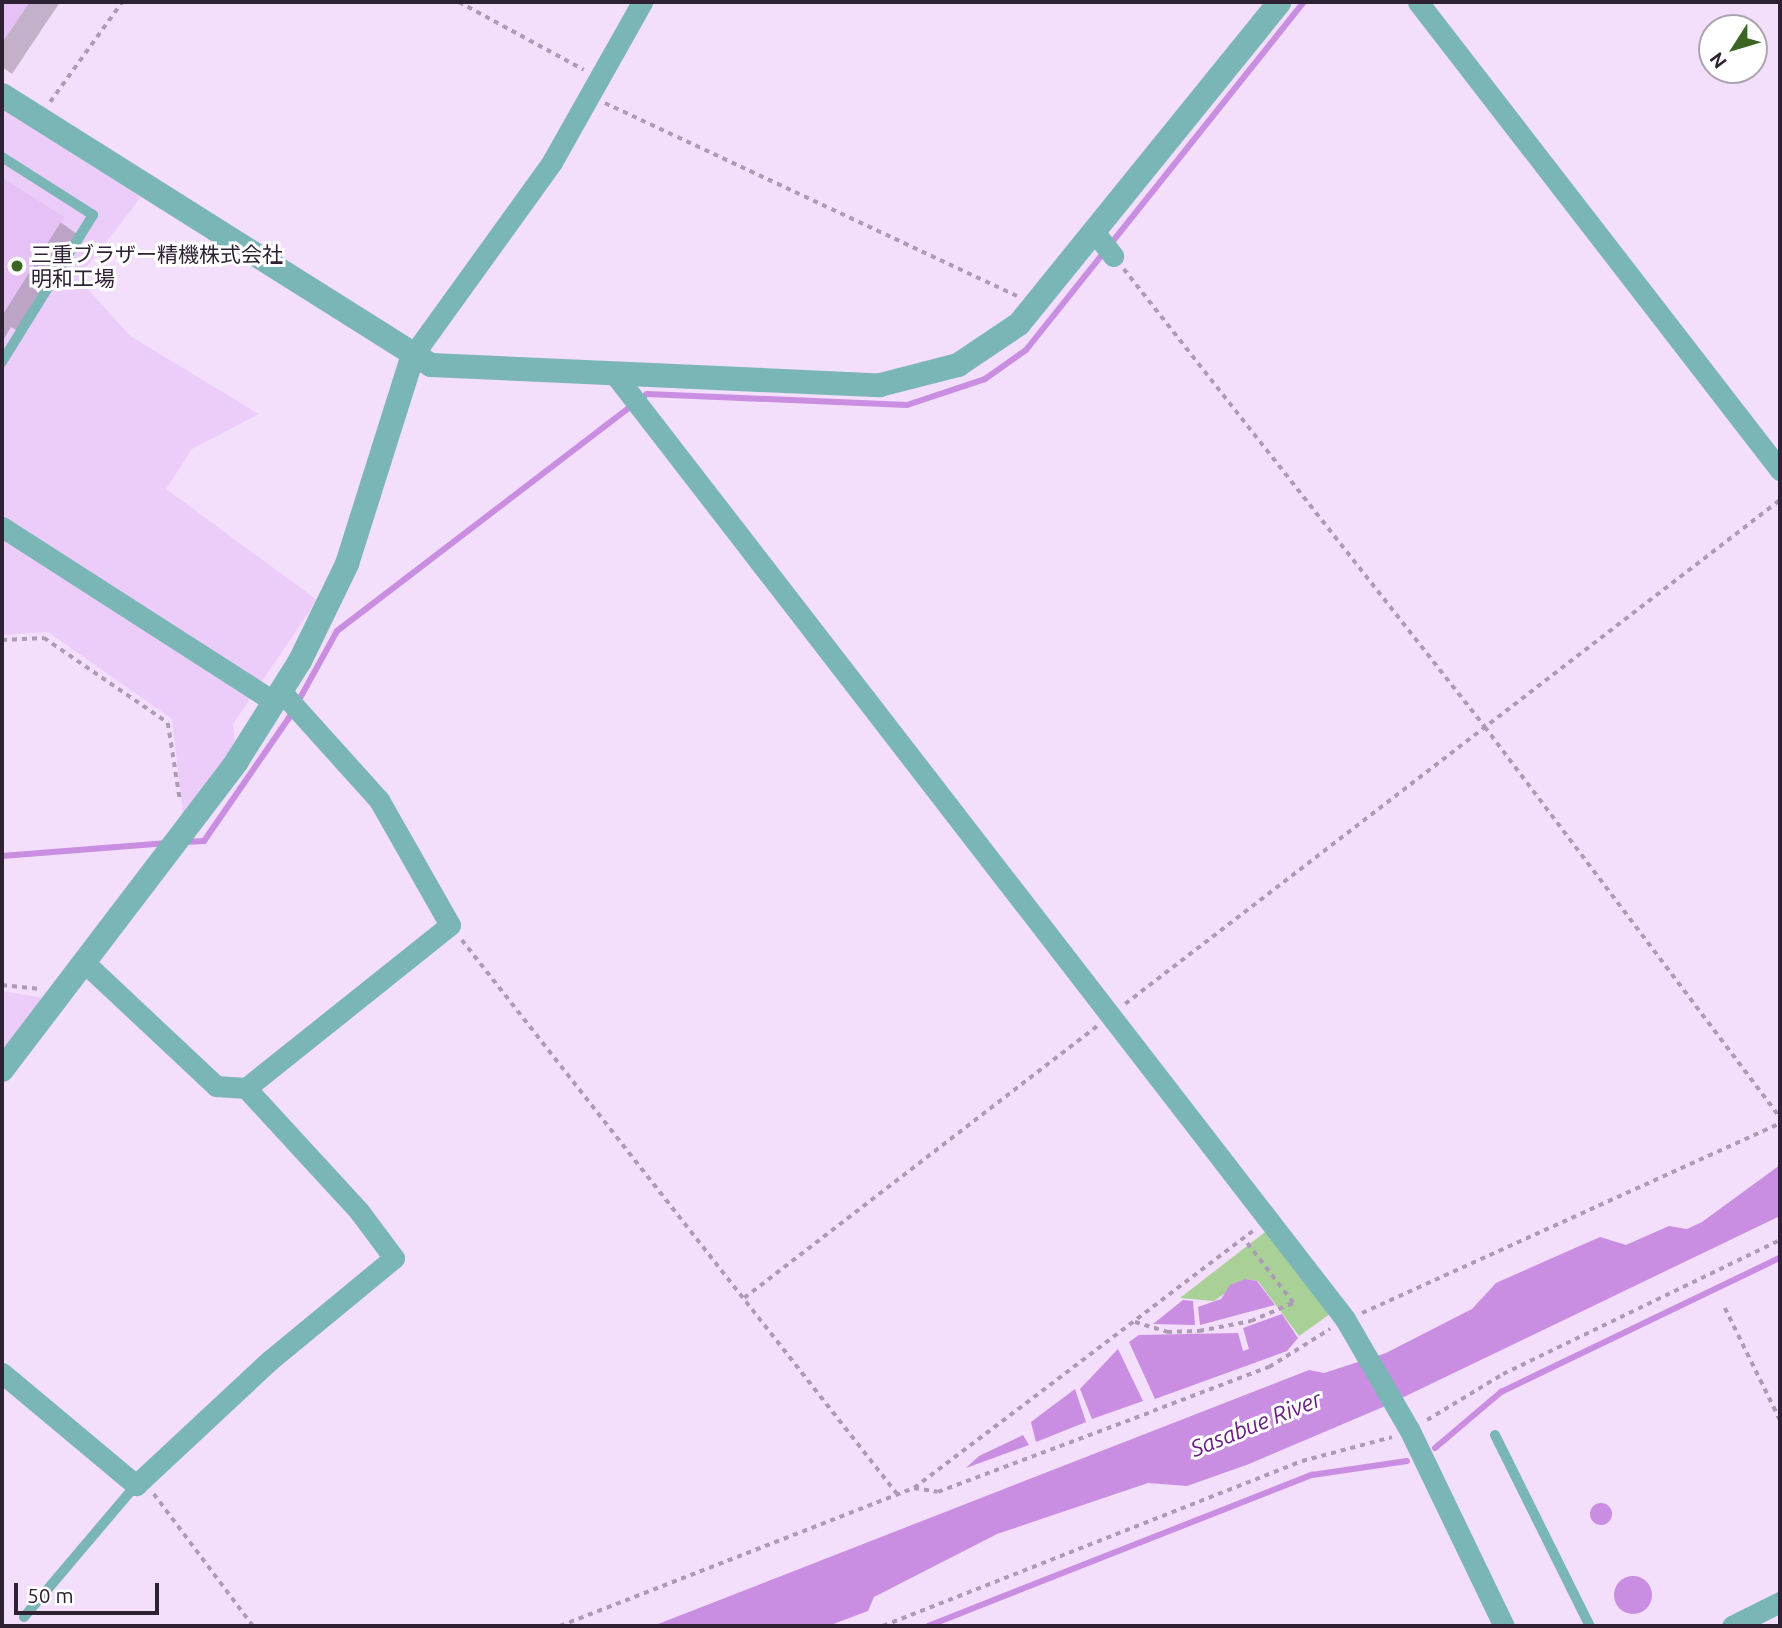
<!DOCTYPE html>
<html>
<head>
<meta charset="utf-8">
<style>
  body { margin:0 }
  #map { position:relative; width:1782px; height:1628px; overflow:hidden; background:#f3defb; font-family:Ubuntu,"Noto Sans JP",sans-serif }
  div>[style] { position:absolute }
  .built>* { inset:0; background:#eccdf9 }
  .green>* { inset:0; background:#a9d097 }
  .water>* { inset:0; background:#c98de1 }
  .round { border-radius:50% }
  .shadow>* { inset:0; background:#0003 }
  .stream>* { height:6px; margin:-3px; padding:0 3px; transform-origin:3px; border-radius:3px; background:#c98de1 }
  .building>* { inset:0; background:#e6c1f5 }
  .path>* { height:3.5px; margin-top:-1.75px; transform-origin:0; background:repeating-linear-gradient(90deg,#ad9bb4 0 5px,transparent 0 10px) }
  .service>* { height:10px; margin:-5px; padding:0 5px; transform-origin:5px; border-radius:5px; background:#7bb6b6 }
  .minor>* { height:21px; margin:-10.5px; padding:0 10.5px; transform-origin:10.5px; border-radius:10.5px; background:#7bb6b6 }
  .tertiary>* { height:24px; margin:-12px; padding:0 12px; transform-origin:12px; border-radius:12px; background:#7bb6b6 }
  .dots>* { width:19px; height:19px; translate:-50% -50%; box-sizing:border-box; border:4px solid #fff; border-radius:50% }
  span { translate:-50% -50%; white-space:nowrap; text-align:center; line-height:1.15; -webkit-text-stroke:6px #fff; paint-order:stroke }
  .poi-label { font-size:21px; color:#2e2133 }
  .left { translate:0 -50%; text-align:left }
  .water-label { font-size:23px; color:#6a1f83; font-style:italic }
  .frame { position:absolute; inset:0; border:4px solid #2e2133; pointer-events:none }
  .north { position:absolute; left:1698px; top:14px; width:70px; height:70px; box-sizing:border-box; background:#fff; border:2px solid #aba6ad; border-radius:50%; rotate:233deg; font-size:19px; font-weight:700; line-height:28px; text-align:center; color:#2e2133 }
  .north::after { content:''; display:block; margin:auto; width:24px; height:32px; background:#3a6522; clip-path:polygon(50% 0,100% 100%,50% 72%,0 100%) }
  .scale { position:absolute; left:14px; top:1583px; width:145px; height:32px; box-sizing:border-box; border:4px solid #2e2133; border-top:0; padding-left:9px; font-size:21px; line-height:24px; white-space:nowrap; color:#2e2133; -webkit-text-stroke:5px #fff; paint-order:stroke }
</style>
</head>
<body>
<div id="map">
  <div class="built">
    <i style="clip-path:polygon(2px 108px,141px 197px,78px 278px,130px 336px,259px 414px,192px 449px,166px 489px,317px 600px,233px 724px,235px 745px,183px 814px,172px 719px,48px 632px,2px 635px)"></i>
    <i style="clip-path:polygon(2px 991px,43px 998px,2px 1052px)"></i>
  </div>
  <div class="green">
    <i style="clip-path:polygon(1269px 1229px,1330px 1314px,1299px 1336px,1258px 1281px,1245px 1279px,1214px 1301px,1180px 1298px)"></i>
  </div>
  <div class="water">
    <i style="clip-path:polygon(1780px 1165px,1780px 1216px,1383px 1407px,1249px 1464px,1187px 1486px,1148px 1483px,997px 1534px,874px 1597px,868px 1611px,828px 1626px,653px 1626px,1309px 1370px,1324px 1373px,1386px 1353px,1472px 1309px,1496px 1283px,1600px 1237px,1626px 1245px,1669px 1226px,1687px 1229px,1702px 1222px)"></i>
    <i style="clip-path:polygon(1245px 1279px,1257px 1281px,1275px 1305px,1200px 1325px,1198px 1307px,1221px 1299px,1230px 1285px)"></i>
    <i style="clip-path:polygon(1183px 1300px,1193px 1301px,1195px 1325px,1153px 1324px)"></i>
    <i style="clip-path:polygon(1282px 1314px,1298px 1338px,1287px 1351px,1155px 1399px,1129px 1342px,1139px 1335px,1238px 1333px,1243px 1351px,1249px 1349px,1243px 1328px)"></i>
    <i style="clip-path:polygon(1118px 1349px,1143px 1401px,1092px 1419px,1080px 1389px)"></i>
    <i style="clip-path:polygon(1075px 1389px,1086px 1422px,1036px 1442px,1031px 1422px)"></i>
    <i style="clip-path:polygon(1023px 1435px,1029px 1445px,966px 1468px,979px 1456px)"></i>
    <i class="round" style="left:1590px;top:1503px;width:22px;height:22px"></i>
    <i class="round" style="left:1614px;top:1576px;width:38px;height:38px"></i>
  </div>
  <div class="shadow">
    <i style="clip-path:polygon(2px 2px,60px 2px,12px 74px,2px 67px)"></i>
    <i style="clip-path:polygon(2px 180px,81px 237px,21px 333px,11px 327px,2px 342px)"></i>
  </div>
  <div class="stream">
    <i style="left:185px;top:842px;width:19px;rotate:-3deg"></i>
    <i style="left:204px;top:841px;width:150px;rotate:-55.4deg"></i>
    <i style="left:289px;top:718px;width:99px;rotate:-61.1deg"></i>
    <i style="left:337px;top:631px;width:390px;rotate:-37.4deg"></i>
    <i style="left:647px;top:394px;width:260px;rotate:2.4deg"></i>
    <i style="left:907px;top:405px;width:82px;rotate:-18.4deg"></i>
    <i style="left:985px;top:379px;width:50px;rotate:-35.3deg"></i>
    <i style="left:1026px;top:350px;width:445px;rotate:-51.4deg"></i>
    <i style="left:2px;top:856px;width:166px;rotate:-4.5deg"></i>
    <i style="left:1435px;top:1448px;width:87px;rotate:-40.3deg"></i>
    <i style="left:1501px;top:1392px;width:310px;rotate:-25.7deg"></i>
    <i style="left:928px;top:1626px;width:413px;rotate:-21.5deg"></i>
    <i style="left:1312px;top:1475px;width:96px;rotate:-8.4deg"></i>
  </div>
  <div class="building">
    <i style="clip-path:polygon(2px 2px,30px 2px,2px 43px)"></i>
    <i style="clip-path:polygon(2px 177px,64px 217px,2px 316px)"></i>
  </div>
  <div class="path">
    <i style="left:459px;top:2px;width:142px;rotate:28.5deg"></i>
    <i style="left:50px;top:102px;width:123px;rotate:-54.2deg"></i>
    <i style="left:605px;top:103px;width:455px;rotate:25.1deg"></i>
    <i style="left:1124px;top:269px;width:583px;rotate:51.75deg"></i>
    <i style="left:1485px;top:727px;width:489px;rotate:52.9deg"></i>
    <i style="left:2px;top:640px;width:42px;rotate:-2.7deg"></i>
    <i style="left:44px;top:638px;width:150px;rotate:34.4deg"></i>
    <i style="left:168px;top:723px;width:78px;rotate:81.1deg"></i>
    <i style="left:462px;top:940px;width:706px;rotate:51.85deg"></i>
    <i style="left:2px;top:985px;width:36px;rotate:6deg"></i>
    <i style="left:1125px;top:1004px;width:826px;rotate:-37.58deg"></i>
    <i style="left:744px;top:1298px;width:446px;rotate:-37.6deg"></i>
    <i style="left:1725px;top:1308px;width:125px;rotate:63.8deg"></i>
    <i style="left:1362px;top:1313px;width:459px;rotate:-24.4deg"></i>
    <i style="left:1135px;top:1322px;width:34px;rotate:17deg"></i>
    <i style="left:1167px;top:1332px;width:32px;rotate:-2deg"></i>
    <i style="left:1199px;top:1331px;width:53px;rotate:-10.9deg"></i>
    <i style="left:1251px;top:1321px;width:46px;rotate:-23.2deg"></i>
    <i style="left:1293px;top:1303px;width:82px;rotate:-127.6deg"></i>
    <i style="left:1427px;top:1420px;width:89px;rotate:-31.2deg"></i>
    <i style="left:1503px;top:1374px;width:308px;rotate:-25.8deg"></i>
    <i style="left:914px;top:1488px;width:24px;rotate:9deg"></i>
    <i style="left:938px;top:1492px;width:230px;rotate:-20.6deg"></i>
    <i style="left:1153px;top:1411px;width:124px;rotate:-20.8deg"></i>
    <i style="left:1269px;top:1367px;width:72px;rotate:-31.9deg"></i>
    <i style="left:154px;top:1494px;width:165px;rotate:53.1deg"></i>
    <i style="left:560px;top:1626px;width:380px;rotate:-21.3deg"></i>
    <i style="left:914px;top:1488px;width:425px;rotate:-37.2deg"></i>
    <i style="left:883px;top:1626px;width:450px;rotate:-21.5deg"></i>
    <i style="left:1302px;top:1461px;width:93px;rotate:-14.9deg"></i>
  </div>
  <div class="service">
    <i style="left:2px;top:157px;width:108px;rotate:32.5deg"></i>
    <i style="left:93px;top:215px;width:173px;rotate:121.8deg"></i>
    <i style="left:1495px;top:1435px;width:213px;rotate:63.6deg"></i>
    <i style="left:24px;top:1617px;width:173px;rotate:-49.7deg"></i>
  </div>
  <div class="minor">
    <i style="left:1418px;top:2px;width:592px;rotate:52.28deg"></i>
    <i style="left:1096px;top:234px;width:28px;rotate:52deg"></i>
    <i style="left:413px;top:355px;width:238px;rotate:-54.2deg"></i>
    <i style="left:552px;top:162px;width:184px;rotate:-60.6deg"></i>
    <i style="left:616px;top:376px;width:1192px;rotate:52.29deg"></i>
    <i style="left:1345px;top:1319px;width:129px;rotate:59.9deg"></i>
    <i style="left:1410px;top:1431px;width:216px;rotate:64.3deg"></i>
    <i style="left:2px;top:527px;width:324px;rotate:32.7deg"></i>
    <i style="left:85px;top:963px;width:180px;rotate:43.2deg"></i>
    <i style="left:216px;top:1086px;width:30px;rotate:4deg"></i>
    <i style="left:246px;top:1088px;width:261px;rotate:-38.6deg"></i>
    <i style="left:450px;top:925px;width:144px;rotate:-119.6deg"></i>
    <i style="left:379px;top:800px;width:147px;rotate:-132deg"></i>
    <i style="left:2px;top:1373px;width:175px;rotate:39.9deg"></i>
    <i style="left:136px;top:1485px;width:182px;rotate:-43deg"></i>
    <i style="left:269px;top:1361px;width:162px;rotate:-39.5deg"></i>
    <i style="left:394px;top:1258px;width:59px;rotate:-126.7deg"></i>
    <i style="left:359px;top:1211px;width:167px;rotate:-132.6deg"></i>
    <i style="left:1732px;top:1626px;width:54px;rotate:-26.6deg"></i>
  </div>
  <div class="tertiary">
    <i style="left:2px;top:95px;width:507px;rotate:32.19deg"></i>
    <i style="left:431px;top:365px;width:449px;rotate:2.6deg"></i>
    <i style="left:880px;top:385px;width:81px;rotate:-14.4deg"></i>
    <i style="left:958px;top:365px;width:73px;rotate:-33.9deg"></i>
    <i style="left:1019px;top:324px;width:414px;rotate:-51deg"></i>
    <i style="left:2px;top:1070px;width:388px;rotate:-52.7deg"></i>
    <i style="left:237px;top:761px;width:118px;rotate:-57.8deg"></i>
    <i style="left:300px;top:661px;width:108px;rotate:-64.1deg"></i>
    <i style="left:347px;top:564px;width:219px;rotate:-72.5deg"></i>
  </div>
  <div class="dots">
    <i style="left:17px;top:266px;background:#3a6522"></i>
  </div>
  <div class="poi-label">
    <span class="left" style="left:31px;top:266px">三重ブラザー精機株式会社<br>明和工場</span>
  </div>
  <div class="water-label">
    <span style="left:1256px;top:1424px;rotate:-22deg">Sasabue River</span>
  </div>
  <div class="frame"></div>
  <div class="north">N</div>
  <div class="scale">50 m</div>
</div>
</body>
</html>
